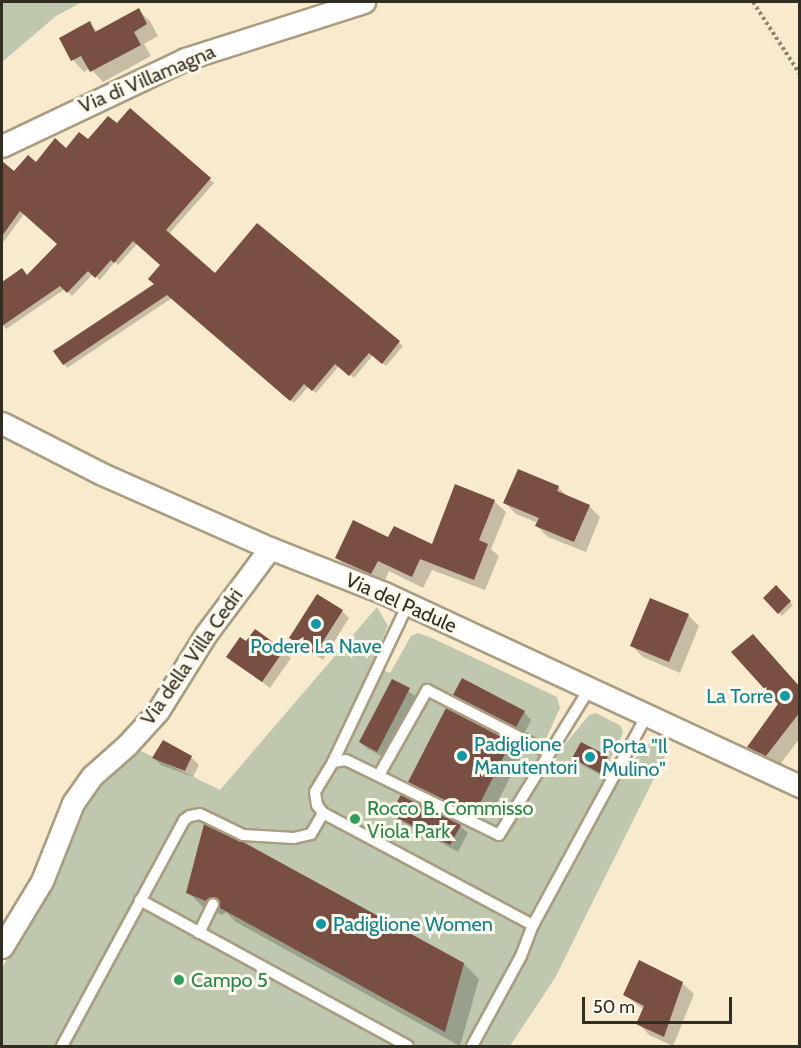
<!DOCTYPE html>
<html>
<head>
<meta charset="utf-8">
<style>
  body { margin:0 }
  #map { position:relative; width:801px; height:1048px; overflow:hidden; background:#f8ebcd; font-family:Cabin,sans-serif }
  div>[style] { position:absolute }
  .green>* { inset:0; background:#bfc7ae }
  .shadow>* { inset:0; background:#0003 }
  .building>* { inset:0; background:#784f42 }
  .path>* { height:4px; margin-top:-2px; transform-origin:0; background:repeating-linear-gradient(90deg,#8d8470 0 3px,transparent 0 6px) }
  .roads { filter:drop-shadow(2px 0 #a99d81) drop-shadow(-2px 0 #a99d81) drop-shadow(0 2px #a99d81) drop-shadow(0 -2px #a99d81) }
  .service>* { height:10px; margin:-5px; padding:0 5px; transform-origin:5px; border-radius:5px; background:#fff }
  .minor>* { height:21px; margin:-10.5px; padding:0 10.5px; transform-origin:10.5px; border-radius:10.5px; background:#fff }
  .dots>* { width:16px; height:16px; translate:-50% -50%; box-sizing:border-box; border:3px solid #fef9ed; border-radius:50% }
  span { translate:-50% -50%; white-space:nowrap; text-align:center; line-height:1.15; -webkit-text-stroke:6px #fef9ed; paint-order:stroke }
  .street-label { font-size:20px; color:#322d21 }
  .culture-label { font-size:20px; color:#0d838f }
  .right { translate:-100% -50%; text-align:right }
  .left { translate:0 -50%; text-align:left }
  .leisure-label { font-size:20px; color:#27864d }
  .frame { position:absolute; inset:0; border:3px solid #322d21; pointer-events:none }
  .scale { position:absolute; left:582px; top:997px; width:150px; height:27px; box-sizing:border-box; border:3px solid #322d21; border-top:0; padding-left:8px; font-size:18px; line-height:21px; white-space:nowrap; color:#322d21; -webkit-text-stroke:4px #fef9ed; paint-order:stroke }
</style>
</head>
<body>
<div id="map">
  <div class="green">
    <i style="clip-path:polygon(2px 2px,82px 2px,56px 16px,2px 62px)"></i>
    <i style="clip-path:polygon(377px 607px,388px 626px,371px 665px,390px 673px,411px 636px,418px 633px,432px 638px,557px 697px,560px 708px,546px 739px,562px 748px,589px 715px,596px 713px,621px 726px,623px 733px,603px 774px,618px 783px,644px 746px,652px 742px,669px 748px,555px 978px,510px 1046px,2px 1046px,2px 969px,81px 806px,107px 773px,135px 748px,220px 790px)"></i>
  </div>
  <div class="shadow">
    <i style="clip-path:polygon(138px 10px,150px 21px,158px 36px,144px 44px,151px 56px,103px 82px,90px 68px,84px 72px,73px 60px,61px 38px,89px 23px,98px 32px)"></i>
    <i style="clip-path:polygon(130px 110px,214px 183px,168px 235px,215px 275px,257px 225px,403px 346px,386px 366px,373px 355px,354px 378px,339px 366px,316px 393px,308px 387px,294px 403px,172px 298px,67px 368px,64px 364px,156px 284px,162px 265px,137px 244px,118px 265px,115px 262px,100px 280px,93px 274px,72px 296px,65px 289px,6px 329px,2px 324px,2px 284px,22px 270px,28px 277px,59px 244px,24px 214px,2px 244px,2px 165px,14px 174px,88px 141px,117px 125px)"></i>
    <i style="clip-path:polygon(558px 487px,569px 498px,589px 506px,600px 517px,586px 552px,548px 537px,537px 526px,538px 523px,516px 514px,505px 503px)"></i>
    <i style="clip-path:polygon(494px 501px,506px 512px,491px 549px,499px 556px,485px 590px,432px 570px,423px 588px,389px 571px,383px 585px,348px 569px,336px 557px,389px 539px,432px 546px)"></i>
    <i style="clip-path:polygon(776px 587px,793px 605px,782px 616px,765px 598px)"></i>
    <i style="clip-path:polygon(342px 611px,349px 618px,323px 660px,291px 638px)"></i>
    <i style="clip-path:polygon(688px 615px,699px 626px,680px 673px,643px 657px,632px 646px)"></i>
    <i style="clip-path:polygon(255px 631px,291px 658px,270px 688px,228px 657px,247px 644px)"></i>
    <i style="clip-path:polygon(392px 681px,417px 697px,385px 758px,368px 749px,360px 742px)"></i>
    <i style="clip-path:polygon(800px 688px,800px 738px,778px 767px,760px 758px,749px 747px)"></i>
    <i style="clip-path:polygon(455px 695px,524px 712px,531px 720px,524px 734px,462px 702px)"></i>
    <i style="clip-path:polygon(510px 743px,522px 754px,491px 815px,485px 812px,480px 822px,421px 793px,410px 782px)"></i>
    <i style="clip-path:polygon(581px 744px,608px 758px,615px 765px,608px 779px,582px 765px,574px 758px)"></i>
    <i style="clip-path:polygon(191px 757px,199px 765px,193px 777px,161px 765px,154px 758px)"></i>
    <i style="clip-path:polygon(392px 814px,460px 826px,468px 833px,458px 852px,400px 821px)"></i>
    <i style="clip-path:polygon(205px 826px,464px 964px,479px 979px,460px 1046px,236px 922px,226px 912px,222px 915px,203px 907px,188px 892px)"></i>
    <i style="clip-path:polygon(682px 983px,694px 994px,673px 1046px,649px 1035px,638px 1023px,644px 1010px,625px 995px)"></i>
  </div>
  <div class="building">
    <i style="clip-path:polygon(139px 8px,147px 24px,134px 32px,141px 45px,90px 72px,81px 56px,71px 61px,59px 38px,90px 21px,95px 32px)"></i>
    <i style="clip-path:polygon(130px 108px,211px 178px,166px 230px,215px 273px,257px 223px,400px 341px,382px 364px,369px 353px,349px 376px,335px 364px,312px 391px,304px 384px,290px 401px,167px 295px,63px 365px,53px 351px,154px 284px,148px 279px,160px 265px,133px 241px,114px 263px,111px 260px,95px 278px,88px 271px,67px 293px,60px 286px,2px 326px,2px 282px,22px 268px,27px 275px,57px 244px,20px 211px,2px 236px,2px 161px,14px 171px,28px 155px,36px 162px,55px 138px,66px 148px,79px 132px,88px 139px,108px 116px,117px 123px)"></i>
    <i style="clip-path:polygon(518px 469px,559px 486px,557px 491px,590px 505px,574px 542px,535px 526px,539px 518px,503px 503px)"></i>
    <i style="clip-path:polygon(455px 484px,495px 500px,479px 540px,488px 544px,474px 580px,420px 559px,412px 577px,378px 561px,371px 574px,335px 558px,353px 520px,388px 537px,394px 526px,432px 544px)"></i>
    <i style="clip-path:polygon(776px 585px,791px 601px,778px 614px,763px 598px)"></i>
    <i style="clip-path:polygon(317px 594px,343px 610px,315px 654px,289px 638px)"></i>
    <i style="clip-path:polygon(650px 598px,689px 614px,669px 662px,630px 646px)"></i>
    <i style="clip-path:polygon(255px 629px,284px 650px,262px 682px,226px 657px,240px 637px,246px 641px)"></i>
    <i style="clip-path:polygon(753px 634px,800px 687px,800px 712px,766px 756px,747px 747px,778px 704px,731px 652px)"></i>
    <i style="clip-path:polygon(462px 678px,525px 711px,516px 727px,453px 695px)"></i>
    <i style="clip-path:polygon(392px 679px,410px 688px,377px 752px,359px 742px)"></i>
    <i style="clip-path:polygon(446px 708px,511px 742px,479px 805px,473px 802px,468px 812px,408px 782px)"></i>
    <i style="clip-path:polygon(163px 740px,192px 756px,185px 771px,152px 758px)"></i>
    <i style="clip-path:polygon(581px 742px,608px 756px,600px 773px,572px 758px)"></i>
    <i style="clip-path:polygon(401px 795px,461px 825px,450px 845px,390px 814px)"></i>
    <i style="clip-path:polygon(204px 824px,245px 843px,464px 963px,445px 1032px,220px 908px,217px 898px,212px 897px,206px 901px,186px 893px)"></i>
    <i style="clip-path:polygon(639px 960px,683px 982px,664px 1037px,636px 1024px,644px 1006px,623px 995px)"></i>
  </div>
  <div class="path">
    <i style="left:753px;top:2px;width:86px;rotate:56.9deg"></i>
  </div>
  <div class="roads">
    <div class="service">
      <i style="left:333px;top:762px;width:175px;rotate:-64.6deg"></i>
      <i style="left:379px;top:775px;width:98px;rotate:-60.5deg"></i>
      <i style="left:427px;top:690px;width:136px;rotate:27.1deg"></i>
      <i style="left:323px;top:813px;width:10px;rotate:-127deg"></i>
      <i style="left:317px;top:805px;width:13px;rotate:-99deg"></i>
      <i style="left:315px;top:792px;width:35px;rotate:-59deg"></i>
      <i style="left:333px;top:762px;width:13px;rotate:-9deg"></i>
      <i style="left:346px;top:760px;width:170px;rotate:26.1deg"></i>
      <i style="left:499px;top:835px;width:172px;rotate:-58.3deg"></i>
      <i style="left:140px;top:900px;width:305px;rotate:28.6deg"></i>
      <i style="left:199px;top:933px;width:32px;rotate:-64deg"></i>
      <i style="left:62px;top:1046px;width:257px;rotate:-61.6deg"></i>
      <i style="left:184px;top:820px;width:7px;rotate:-34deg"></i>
      <i style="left:190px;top:816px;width:10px;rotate:-11deg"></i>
      <i style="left:200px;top:814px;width:48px;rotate:26deg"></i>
      <i style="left:243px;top:835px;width:51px;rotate:3.4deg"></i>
      <i style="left:294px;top:838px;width:17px;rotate:-13deg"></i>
      <i style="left:311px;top:834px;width:24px;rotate:-60deg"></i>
      <i style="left:323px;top:813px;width:238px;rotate:28.1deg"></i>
      <i style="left:533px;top:925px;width:239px;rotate:-61.5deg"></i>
      <i style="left:472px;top:1046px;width:102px;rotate:-61.4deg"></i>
      <i style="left:521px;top:956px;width:33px;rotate:-69deg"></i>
    </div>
    <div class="minor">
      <i style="left:2px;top:146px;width:203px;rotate:-25.4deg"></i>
      <i style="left:185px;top:59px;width:188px;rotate:-17.7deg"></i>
      <i style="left:2px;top:423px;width:112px;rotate:27deg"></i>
      <i style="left:102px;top:474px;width:184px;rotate:23.8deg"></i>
      <i style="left:270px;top:548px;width:123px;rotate:21.5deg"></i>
      <i style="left:384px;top:593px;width:459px;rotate:24.9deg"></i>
      <i style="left:2px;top:947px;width:77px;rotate:-58.8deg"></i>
      <i style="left:42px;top:881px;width:84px;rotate:-68.3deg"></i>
      <i style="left:73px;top:803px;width:33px;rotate:-55deg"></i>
      <i style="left:92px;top:776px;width:47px;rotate:-41.5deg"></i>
      <i style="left:127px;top:745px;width:46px;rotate:-47.6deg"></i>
      <i style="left:158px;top:711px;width:91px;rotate:-58.1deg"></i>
      <i style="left:206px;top:634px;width:107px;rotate:-53.3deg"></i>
    </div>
  </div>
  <div class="dots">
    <i style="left:316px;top:624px;background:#0f9aa8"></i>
    <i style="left:785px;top:696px;background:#0f9aa8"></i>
    <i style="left:462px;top:756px;background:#0f9aa8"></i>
    <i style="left:590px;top:757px;background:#0f9aa8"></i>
    <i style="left:355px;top:819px;background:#2e9e5b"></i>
    <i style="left:321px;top:924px;background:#0f9aa8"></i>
    <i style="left:179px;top:980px;background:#2e9e5b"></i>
  </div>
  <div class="street-label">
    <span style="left:147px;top:79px;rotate:-23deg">Via di Villamagna</span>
    <span style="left:401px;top:603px;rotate:24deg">Via del Padule</span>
    <span style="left:192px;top:657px;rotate:-55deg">Via della Villa Cedri</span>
  </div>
  <div class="culture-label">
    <span style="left:316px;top:646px">Podere La Nave</span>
    <span class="right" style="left:773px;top:696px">La Torre</span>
    <span class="left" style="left:474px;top:756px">Padiglione<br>Manutentori</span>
    <span class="left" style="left:602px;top:758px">Porta "Il<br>Mulino"</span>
    <span class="left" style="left:333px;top:924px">Padiglione Women</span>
  </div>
  <div class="leisure-label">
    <span class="left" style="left:367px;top:820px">Rocco B. Commisso<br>Viola Park</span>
    <span class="left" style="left:191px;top:980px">Campo 5</span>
  </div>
  <div class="frame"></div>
  <div class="scale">50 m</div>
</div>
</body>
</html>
